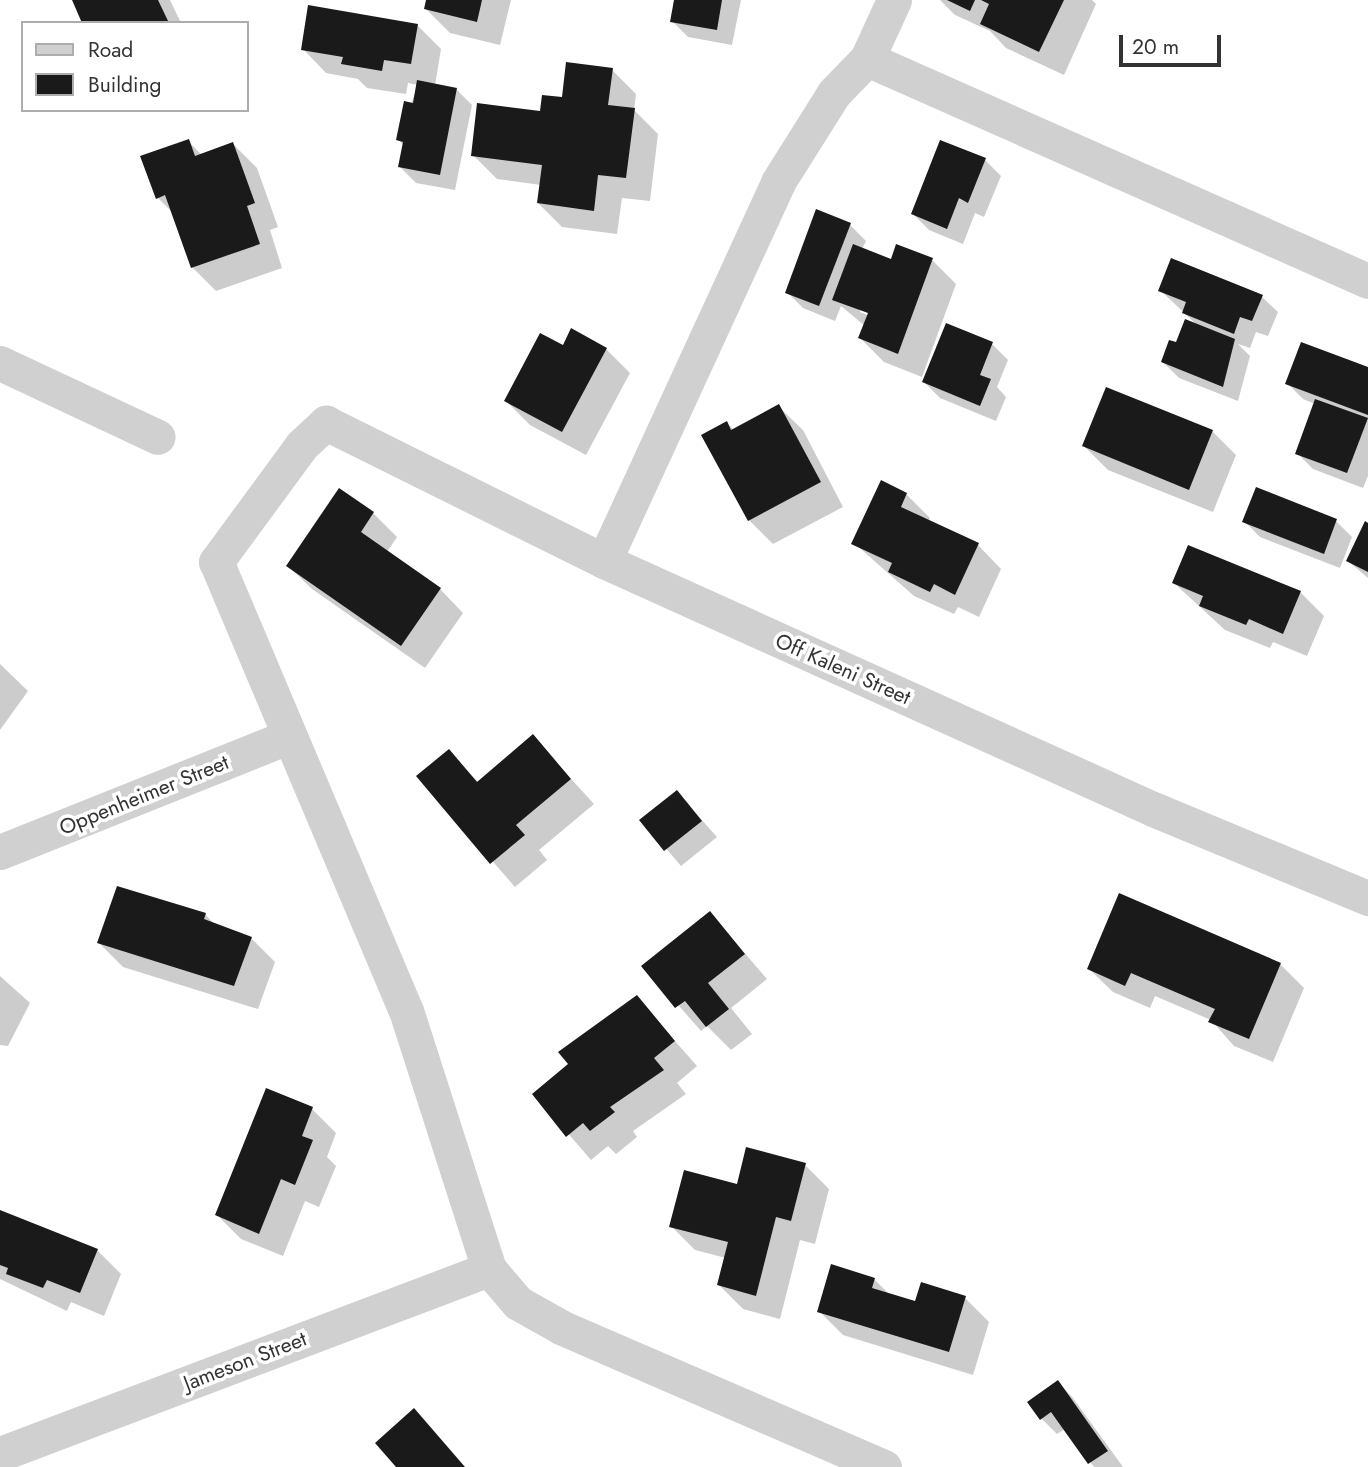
<!DOCTYPE html>
<html>
<head>
<meta charset="utf-8">
<style>
  body { margin:0 }
  #map { position:relative; width:1368px; height:1467px; overflow:hidden; background:#fff; font-family:Jost,sans-serif }
  div>[style] { position:absolute }
  .shadow>* { inset:0; background:#0003 }
  .building>* { inset:0; background:#1a1a1a }
  .minor>* { height:35px; margin:-17.5px; padding:0 17.5px; transform-origin:17.5px; border-radius:17.5px; background:#d0d0d0 }
  span { translate:-50% -50%; white-space:nowrap; text-align:center; line-height:1.15; -webkit-text-stroke:7px #fff; paint-order:stroke }
  .street-label { font-size:21px; color:#333 }
  .legend { position:absolute; left:21px; top:21px; width:228px; height:91px; box-sizing:border-box; background:#fff; border:2px solid #adadad; margin:0; padding:9px 12px; list-style:none; font-size:21px; color:#333 }
  .legend li { display:flex; align-items:center; gap:14px; height:35px }
  .legend b { width:35px; border:2px solid #adadad }
  .scale { position:absolute; left:1119px; top:35px; width:102px; height:32px; box-sizing:border-box; border:4px solid #333; border-top:0; padding-left:9px; font-size:21px; line-height:24px; white-space:nowrap; color:#333; -webkit-text-stroke:5px #fff; paint-order:stroke }
</style>
</head>
<body>
<div id="map">
  <div class="shadow">
    <i style="clip-path:polygon(74px 0,170px 0,181px 23px,84px 23px)"></i>
    <i style="clip-path:polygon(428px 0,511px 0,500px 45px,450px 33px,426px 9px)"></i>
    <i style="clip-path:polygon(676px 0,741px 0,732px 45px,688px 37px,672px 21px)"></i>
    <i style="clip-path:polygon(940px 0,1092px 0,1096px 4px,1064px 75px,1006px 48px,990px 31px,955px 15px)"></i>
    <i style="clip-path:polygon(417px 25px,441px 49px,435px 85px,456px 89px,472px 105px,455px 190px,416px 183px,400px 167px,404px 146px,398px 139px,418px 85px,408px 83px,406px 94px,367px 88px,358px 79px,326px 73px,303px 49px)"></i>
    <i style="clip-path:polygon(612px 70px,636px 94px,634px 110px,658px 134px,650px 201px,622px 198px,617px 234px,562px 227px,538px 203px,541px 185px,497px 179px,473px 155px)"></i>
    <i style="clip-path:polygon(188px 141px,202px 155px,233px 144px,257px 168px,278px 227px,270px 230px,282px 268px,216px 291px,192px 267px,173px 213px,158px 198px)"></i>
    <i style="clip-path:polygon(985px 160px,1001px 176px,984px 217px,975px 213px,963px 244px,929px 230px,913px 214px)"></i>
    <i style="clip-path:polygon(evenodd,850px 225px,866px 241px,862px 249px,892px 261px,932px 260px,956px 284px,922px 377px,884px 362px,860px 338px,865px 326px,841px 306px,835px 321px,803px 308px,787px 292px,850px 225px,860px 309px,876px 315px,875px 318px,860px 312px,860px 309px)"></i>
    <i style="clip-path:polygon(1160px 290px,1262px 297px,1278px 312px,1268px 336px,1256px 332px,1250px 348px,1238px 344px,1250px 356px,1238px 401px,1179px 378px,1163px 362px,1197px 325px)"></i>
    <i style="clip-path:polygon(992px 344px,1008px 360px,997px 387px,1006px 397px,996px 421px,940px 398px,924px 382px)"></i>
    <i style="clip-path:polygon(564px 348px,606px 349px,630px 373px,586px 455px,530px 425px,506px 401px)"></i>
    <i style="clip-path:polygon(1368px 369px,1368px 476px,1363px 488px,1313px 469px,1297px 453px,1315px 404px,1303px 399px,1287px 383px)"></i>
    <i style="clip-path:polygon(779px 407px,803px 430px,843px 507px,773px 544px,749px 520px,727px 423px,734px 430px)"></i>
    <i style="clip-path:polygon(1212px 431px,1236px 455px,1213px 512px,1108px 470px,1084px 446px)"></i>
    <i style="clip-path:polygon(906px 494px,930px 518px,928px 522px,978px 545px,1001px 569px,979px 617px,958px 607px,954px 614px,914px 596px,854px 543px)"></i>
    <i style="clip-path:polygon(373px 513px,397px 537px,387px 552px,440px 589px,463px 613px,425px 668px,312px 589px,288px 566px)"></i>
    <i style="clip-path:polygon(1244px 521px,1336px 521px,1352px 537px,1340px 568px,1260px 537px)"></i>
    <i style="clip-path:polygon(1368px 524px,1368px 578px,1348px 561px)"></i>
    <i style="clip-path:polygon(1174px 583px,1300px 592px,1324px 616px,1307px 656px,1273px 642px,1270px 648px,1225px 630px)"></i>
    <i style="clip-path:polygon(0 664px,28px 691px,0 730px)"></i>
    <i style="clip-path:polygon(533px 737px,594px 804px,539px 850px,547px 860px,515px 887px,418px 776px,449px 751px,479px 783px)"></i>
    <i style="clip-path:polygon(677px 792px,717px 837px,681px 866px,642px 820px)"></i>
    <i style="clip-path:polygon(710px 913px,767px 979px,731px 1008px,752px 1034px,731px 1050px,707px 1026px,701px 1031px,644px 966px)"></i>
    <i style="clip-path:polygon(205px 914px,216px 926px,251px 938px,275px 962px,258px 1009px,123px 967px,99px 943px)"></i>
    <i style="clip-path:polygon(1280px 964px,1304px 988px,1273px 1062px,1234px 1046px,1211px 1020px,1155px 996px,1150px 1008px,1113px 992px,1089px 969px)"></i>
    <i style="clip-path:polygon(0 976px,30px 1003px,8px 1046px,0 1045px)"></i>
    <i style="clip-path:polygon(637px 998px,697px 1066px,677px 1083px,686px 1094px,633px 1131px,637px 1137px,616px 1154px,608px 1146px,591px 1160px,534px 1094px,570px 1065px,560px 1053px)"></i>
    <i style="clip-path:polygon(267px 1090px,312px 1109px,336px 1133px,327px 1157px,336px 1166px,319px 1207px,305px 1201px,283px 1256px,241px 1239px,217px 1215px)"></i>
    <i style="clip-path:polygon(805px 1165px,829px 1189px,815px 1244px,800px 1240px,780px 1319px,743px 1309px,719px 1285px,726px 1258px,695px 1250px,671px 1226px,738px 1186px)"></i>
    <i style="clip-path:polygon(0 1212px,97px 1250px,121px 1274px,104px 1316px,71px 1302px,67px 1311px,0 1279px)"></i>
    <i style="clip-path:polygon(874px 1279px,890px 1295px,916px 1303px,965px 1298px,989px 1322px,973px 1375px,843px 1335px,819px 1311px)"></i>
    <i style="clip-path:polygon(1058px 1382px,1073px 1398px,1123px 1467px,1094px 1467px,1065px 1429px,1057px 1434px,1042px 1419px)"></i>
  </div>
  <div class="building">
    <i style="clip-path:polygon(72px 0,158px 0,169px 23px,82px 23px)"></i>
    <i style="clip-path:polygon(426px 0,482px 0,477px 22px,424px 9px)"></i>
    <i style="clip-path:polygon(674px 0,722px 0,717px 30px,670px 22px)"></i>
    <i style="clip-path:polygon(947px 0,975px 0,970px 11px)"></i>
    <i style="clip-path:polygon(981px 0,1064px 0,1039px 52px,980px 24px,989px 4px)"></i>
    <i style="clip-path:polygon(308px 5px,418px 24px,411px 64px,384px 60px,382px 71px,341px 64px,343px 57px,301px 50px)"></i>
    <i style="clip-path:polygon(566px 62px,613px 68px,608px 105px,635px 108px,626px 178px,598px 175px,594px 211px,537px 203px,542px 165px,471px 156px,477px 103px,540px 111px,542px 95px,562px 97px)"></i>
    <i style="clip-path:polygon(417px 80px,457px 88px,440px 175px,398px 167px,403px 142px,396px 140px,404px 101px,413px 103px)"></i>
    <i style="clip-path:polygon(189px 139px,195px 156px,233px 142px,255px 203px,247px 206px,260px 244px,191px 268px,165px 195px,156px 199px,140px 156px)"></i>
    <i style="clip-path:polygon(940px 140px,986px 158px,968px 203px,959px 198px,947px 229px,911px 214px)"></i>
    <i style="clip-path:polygon(816px 209px,851px 223px,819px 306px,785px 293px)"></i>
    <i style="clip-path:polygon(853px 244px,891px 259px,896px 244px,933px 258px,898px 354px,858px 338px,868px 313px,832px 300px)"></i>
    <i style="clip-path:polygon(1171px 258px,1263px 295px,1252px 321px,1240px 317px,1234px 334px,1182px 313px,1186px 302px,1158px 291px)"></i>
    <i style="clip-path:polygon(1185px 319px,1235px 339px,1223px 387px,1161px 362px,1169px 340px,1176px 342px)"></i>
    <i style="clip-path:polygon(946px 323px,993px 342px,980px 375px,991px 379px,980px 406px,922px 382px)"></i>
    <i style="clip-path:polygon(571px 328px,607px 348px,562px 432px,504px 401px,540px 333px,563px 345px)"></i>
    <i style="clip-path:polygon(1301px 342px,1368px 367px,1368px 415px,1285px 384px)"></i>
    <i style="clip-path:polygon(1106px 387px,1213px 430px,1189px 490px,1082px 446px)"></i>
    <i style="clip-path:polygon(1315px 399px,1368px 418px,1347px 473px,1295px 454px)"></i>
    <i style="clip-path:polygon(779px 404px,821px 482px,748px 521px,701px 435px,727px 421px,731px 430px)"></i>
    <i style="clip-path:polygon(881px 480px,907px 493px,901px 507px,979px 543px,955px 595px,934px 584px,930px 592px,888px 572px,892px 563px,851px 544px)"></i>
    <i style="clip-path:polygon(1256px 487px,1337px 519px,1324px 554px,1242px 522px)"></i>
    <i style="clip-path:polygon(339px 488px,374px 512px,361px 532px,441px 588px,401px 646px,286px 566px)"></i>
    <i style="clip-path:polygon(1365px 521px,1368px 523px,1368px 572px,1346px 561px)"></i>
    <i style="clip-path:polygon(1188px 545px,1301px 591px,1283px 634px,1249px 619px,1246px 625px,1199px 606px,1203px 596px,1172px 583px)"></i>
    <i style="clip-path:polygon(533px 734px,571px 779px,516px 825px,525px 835px,490px 864px,416px 776px,449px 749px,477px 782px)"></i>
    <i style="clip-path:polygon(677px 790px,702px 821px,664px 851px,639px 820px)"></i>
    <i style="clip-path:polygon(117px 886px,206px 913px,204px 919px,252px 937px,234px 986px,97px 943px)"></i>
    <i style="clip-path:polygon(1119px 893px,1281px 963px,1249px 1039px,1208px 1022px,1215px 1009px,1131px 973px,1125px 986px,1087px 969px)"></i>
    <i style="clip-path:polygon(710px 911px,745px 954px,708px 983px,729px 1009px,706px 1027px,685px 1001px,675px 1008px,641px 966px)"></i>
    <i style="clip-path:polygon(637px 995px,675px 1041px,654px 1058px,664px 1070px,610px 1107px,615px 1112px,590px 1131px,583px 1123px,566px 1137px,532px 1094px,568px 1064px,558px 1052px)"></i>
    <i style="clip-path:polygon(266px 1088px,313px 1107px,302px 1136px,313px 1140px,295px 1185px,281px 1179px,259px 1234px,215px 1215px)"></i>
    <i style="clip-path:polygon(746px 1147px,806px 1163px,791px 1221px,776px 1217px,756px 1296px,717px 1285px,728px 1242px,669px 1227px,684px 1170px,737px 1184px)"></i>
    <i style="clip-path:polygon(0 1210px,98px 1249px,80px 1293px,47px 1280px,43px 1288px,6px 1274px,8px 1268px,0 1265px)"></i>
    <i style="clip-path:polygon(831px 1264px,875px 1278px,872px 1288px,915px 1301px,921px 1282px,966px 1296px,949px 1352px,817px 1312px)"></i>
    <i style="clip-path:polygon(1058px 1380px,1108px 1451px,1088px 1464px,1051px 1412px,1040px 1420px,1027px 1402px)"></i>
    <i style="clip-path:polygon(414px 1408px,465px 1467px,396px 1467px,375px 1443px)"></i>
  </div>
  <div class="minor">
    <i style="left:867px;top:59px;width:548px;rotate:23.9deg"></i>
    <i style="left:0;top:363px;width:174px;rotate:25.1deg"></i>
    <i style="left:604px;top:561px;width:417px;rotate:-65.3deg"></i>
    <i style="left:778px;top:182px;width:105px;rotate:-57.8deg"></i>
    <i style="left:834px;top:93px;width:47px;rotate:-45.9deg"></i>
    <i style="left:867px;top:59px;width:65px;rotate:-65.4deg"></i>
    <i style="left:0;top:852px;width:310px;rotate:-21.8deg"></i>
    <i style="left:0;top:1454px;width:523px;rotate:-20.72deg"></i>
    <i style="left:884px;top:1467px;width:352px;rotate:-156.6deg"></i>
    <i style="left:561px;top:1327px;width:49px;rotate:-150.8deg"></i>
    <i style="left:518px;top:1303px;width:45px;rotate:-130.5deg"></i>
    <i style="left:489px;top:1269px;width:271px;rotate:-107.8deg"></i>
    <i style="left:406px;top:1011px;width:488px;rotate:-112.9deg"></i>
    <i style="left:216px;top:562px;width:145px;rotate:-53.7deg"></i>
    <i style="left:302px;top:445px;width:33px;rotate:-43deg"></i>
    <i style="left:326px;top:423px;width:310px;rotate:26.4deg"></i>
    <i style="left:604px;top:561px;width:602px;rotate:24.31deg"></i>
    <i style="left:1153px;top:809px;width:233px;rotate:22.5deg"></i>
  </div>
  <div class="street-label">
    <span style="left:843px;top:669px;rotate:24deg">Off Kaleni Street</span>
    <span style="left:144px;top:795px;rotate:-22deg">Oppenheimer Street</span>
    <span style="left:245px;top:1361px;rotate:-21deg">Jameson Street</span>
  </div>
  <ul class="legend">
  <li><b style="height:9px;background:#d0d0d0"></b>Road</li>
  <li><b style="height:19px;background:#1a1a1a"></b>Building</li>
  </ul>
  <div class="scale">20 m</div>
</div>
</body>
</html>
